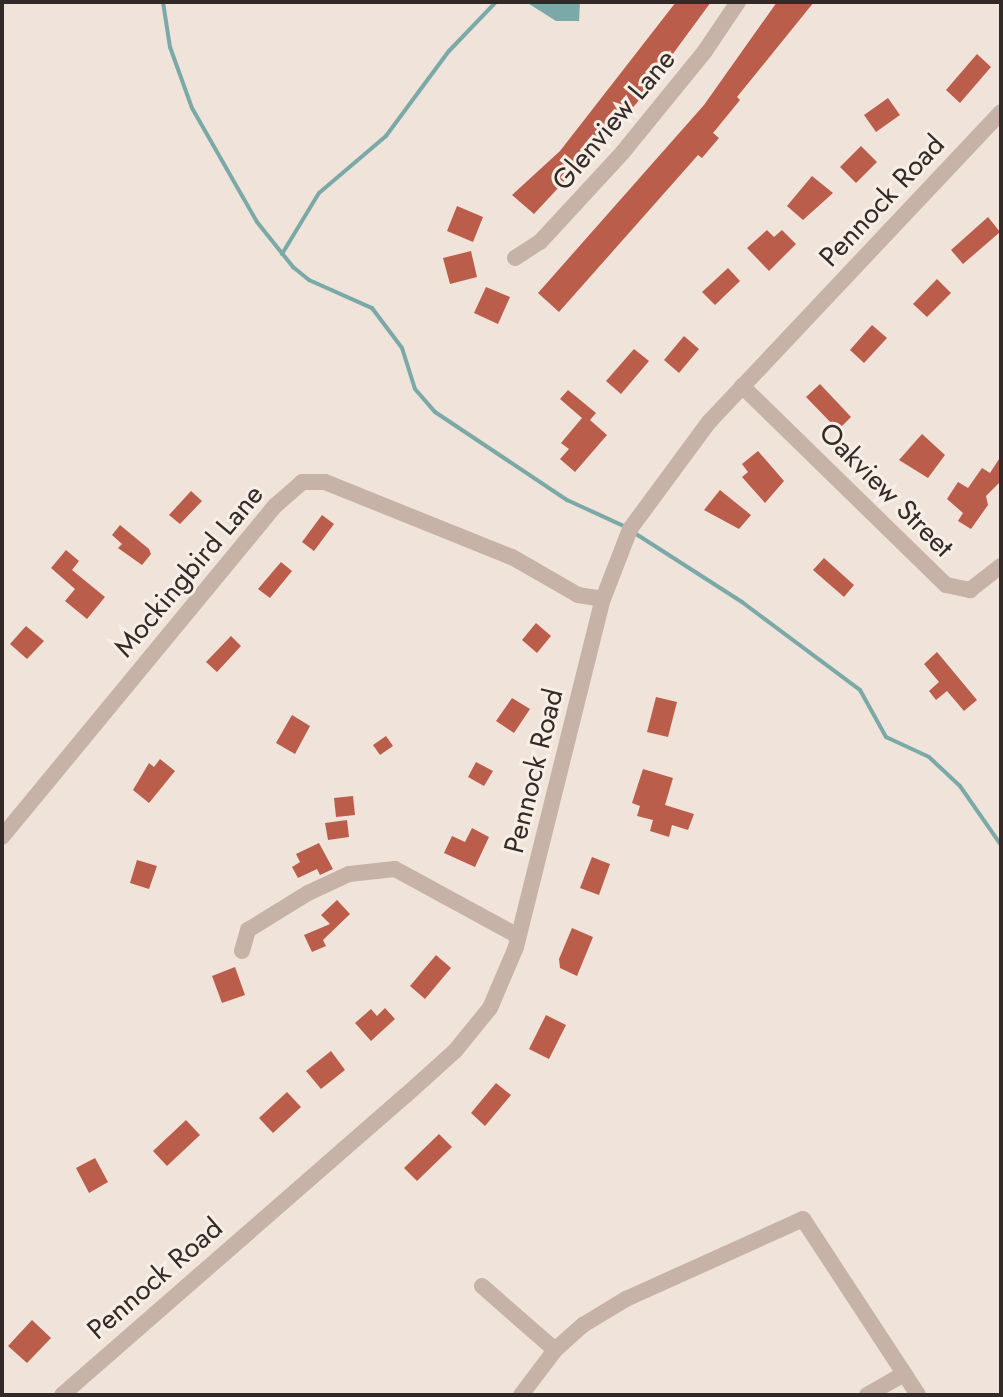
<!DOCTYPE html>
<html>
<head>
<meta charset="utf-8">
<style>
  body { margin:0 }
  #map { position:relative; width:1003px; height:1397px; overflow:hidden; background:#efe3da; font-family:Jost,sans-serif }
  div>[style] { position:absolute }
  .water>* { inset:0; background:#7ba9a7 }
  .stream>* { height:4px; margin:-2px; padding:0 2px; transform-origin:2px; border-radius:2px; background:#7ba9a7 }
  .building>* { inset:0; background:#bb5d4b }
  .minor>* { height:16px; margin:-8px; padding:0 8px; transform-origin:8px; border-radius:8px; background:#c6b2a7 }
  span { translate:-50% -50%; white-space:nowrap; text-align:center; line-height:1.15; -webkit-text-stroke:6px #f7eee6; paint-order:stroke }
  .street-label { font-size:28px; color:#332a27 }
  .frame { position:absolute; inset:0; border:4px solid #332a27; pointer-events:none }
</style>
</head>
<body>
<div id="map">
  <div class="water">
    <i style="clip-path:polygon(526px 2px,580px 2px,579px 21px,556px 21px)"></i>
  </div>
  <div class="stream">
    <i style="left:163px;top:2px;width:46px;rotate:81.2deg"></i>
    <i style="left:170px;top:47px;width:65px;rotate:70.2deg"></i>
    <i style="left:192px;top:108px;width:131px;rotate:60.3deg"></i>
    <i style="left:257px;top:222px;width:58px;rotate:51.3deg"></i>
    <i style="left:293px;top:267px;width:21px;rotate:39deg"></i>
    <i style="left:309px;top:280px;width:69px;rotate:24deg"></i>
    <i style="left:372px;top:308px;width:50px;rotate:53.1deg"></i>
    <i style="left:402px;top:348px;width:43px;rotate:72.4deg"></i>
    <i style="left:415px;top:389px;width:30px;rotate:49deg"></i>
    <i style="left:435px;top:412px;width:159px;rotate:33.7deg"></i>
    <i style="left:567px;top:500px;width:65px;rotate:24.6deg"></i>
    <i style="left:282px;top:254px;width:71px;rotate:-58.8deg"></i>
    <i style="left:319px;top:193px;width:88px;rotate:-40.4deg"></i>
    <i style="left:386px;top:136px;width:106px;rotate:-53.5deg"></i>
    <i style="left:449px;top:51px;width:68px;rotate:-46.2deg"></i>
    <i style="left:633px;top:532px;width:130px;rotate:32.7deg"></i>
    <i style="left:742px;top:602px;width:147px;rotate:36.7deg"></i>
    <i style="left:860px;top:690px;width:54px;rotate:61deg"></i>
    <i style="left:886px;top:737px;width:47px;rotate:24.9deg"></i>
    <i style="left:929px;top:757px;width:42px;rotate:43.1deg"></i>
    <i style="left:960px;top:786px;width:72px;rotate:55.2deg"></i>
  </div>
  <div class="building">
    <i style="clip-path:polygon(676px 2px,711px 2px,636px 104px,534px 214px,512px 195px,560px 151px)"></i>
    <i style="clip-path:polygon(777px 2px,814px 2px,737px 97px,740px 100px,713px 133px,719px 138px,702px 158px,698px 155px,559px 312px,538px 293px,704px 105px)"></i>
    <i style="clip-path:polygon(977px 54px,991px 67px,960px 103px,946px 90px)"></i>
    <i style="clip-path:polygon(888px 98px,900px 115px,876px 132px,864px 115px)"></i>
    <i style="clip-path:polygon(861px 146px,877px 162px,856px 183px,840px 167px)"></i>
    <i style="clip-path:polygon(812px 176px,833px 193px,803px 220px,787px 206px)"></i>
    <i style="clip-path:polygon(457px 206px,483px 217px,473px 242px,447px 231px)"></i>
    <i style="clip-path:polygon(988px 217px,1000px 232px,963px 264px,951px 250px)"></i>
    <i style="clip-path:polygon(767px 230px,774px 237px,782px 230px,796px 244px,769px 271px,747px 248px)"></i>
    <i style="clip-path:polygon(471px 251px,477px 277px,450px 284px,443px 258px)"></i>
    <i style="clip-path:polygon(728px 268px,740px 281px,715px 305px,702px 292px)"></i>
    <i style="clip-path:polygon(937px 279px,951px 293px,927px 317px,913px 304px)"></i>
    <i style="clip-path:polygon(486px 287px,510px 297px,498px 324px,474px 313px)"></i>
    <i style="clip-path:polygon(872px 325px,887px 338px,864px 363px,850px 350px)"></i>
    <i style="clip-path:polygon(684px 336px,699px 349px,679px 373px,664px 360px)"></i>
    <i style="clip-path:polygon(634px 349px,649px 361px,621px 394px,606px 381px)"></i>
    <i style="clip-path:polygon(820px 384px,851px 417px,838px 430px,806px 397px)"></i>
    <i style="clip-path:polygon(568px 390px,596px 413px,590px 420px,607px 435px,575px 472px,560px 459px,569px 449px,561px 443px,582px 418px,560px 399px)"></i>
    <i style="clip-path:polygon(922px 434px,945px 455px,928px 478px,899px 460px)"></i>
    <i style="clip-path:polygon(758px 451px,784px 481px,765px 503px,742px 477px,748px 472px,742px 464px)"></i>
    <i style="clip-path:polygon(1001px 456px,1001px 481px,986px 496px,988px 505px,971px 529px,958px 521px,963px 513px,947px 499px,958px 482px,968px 488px,982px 468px,990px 473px)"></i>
    <i style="clip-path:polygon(720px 490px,751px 515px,739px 529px,704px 510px)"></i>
    <i style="clip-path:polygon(191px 491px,202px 501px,180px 524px,169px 515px)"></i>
    <i style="clip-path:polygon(322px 515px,334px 524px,314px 551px,302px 542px)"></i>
    <i style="clip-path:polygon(120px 525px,149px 549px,151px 554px,142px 565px,118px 548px,122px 544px,112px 535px)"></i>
    <i style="clip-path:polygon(66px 550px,79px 561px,72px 570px,105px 597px,87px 619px,65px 601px,75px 589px,51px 568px)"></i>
    <i style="clip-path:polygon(824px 558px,854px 585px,844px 597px,813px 570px)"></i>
    <i style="clip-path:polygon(281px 562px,292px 571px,270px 598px,258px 589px)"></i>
    <i style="clip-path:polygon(536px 623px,551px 636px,537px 653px,522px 640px)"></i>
    <i style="clip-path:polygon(26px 626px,44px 641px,27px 659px,10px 644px)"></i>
    <i style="clip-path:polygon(231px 636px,241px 646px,217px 672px,206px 662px)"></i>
    <i style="clip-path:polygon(937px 652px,977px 700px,964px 711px,947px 691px,936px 700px,929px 691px,939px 682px,924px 664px)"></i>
    <i style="clip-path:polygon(656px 697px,677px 702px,668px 737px,647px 732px)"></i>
    <i style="clip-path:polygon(512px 698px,530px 709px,514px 733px,496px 721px)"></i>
    <i style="clip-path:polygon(292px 715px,310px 726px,295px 754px,276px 743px)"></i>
    <i style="clip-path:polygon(386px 736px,393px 746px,380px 755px,373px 745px)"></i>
    <i style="clip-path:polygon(160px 759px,175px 771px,149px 803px,133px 790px,149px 763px,154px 767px)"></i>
    <i style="clip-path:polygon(476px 762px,493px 771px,484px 786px,468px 777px)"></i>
    <i style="clip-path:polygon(643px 769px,673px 778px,665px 805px,694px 814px,688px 830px,672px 825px,669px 837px,650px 831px,653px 820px,637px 816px,640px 806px,632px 803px)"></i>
    <i style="clip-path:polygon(353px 796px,355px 815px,336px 817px,334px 798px)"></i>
    <i style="clip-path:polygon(347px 820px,349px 837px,328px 840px,325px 823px)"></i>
    <i style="clip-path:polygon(472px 828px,489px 837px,475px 867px,444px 853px,452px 836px,465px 842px)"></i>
    <i style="clip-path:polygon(319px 843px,333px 869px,320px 875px,317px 869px,298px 878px,292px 867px,300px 862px,296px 854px)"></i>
    <i style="clip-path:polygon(592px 857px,610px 864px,599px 895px,580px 888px)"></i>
    <i style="clip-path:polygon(137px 860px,157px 866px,149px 889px,130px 883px)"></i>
    <i style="clip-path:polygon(337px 900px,350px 914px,323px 940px,326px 946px,312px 952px,304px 935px,330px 924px,321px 915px)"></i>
    <i style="clip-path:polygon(572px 928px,593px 937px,577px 976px,560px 968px,559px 959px)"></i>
    <i style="clip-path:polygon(436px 955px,451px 968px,425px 999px,410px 986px)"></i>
    <i style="clip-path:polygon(235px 967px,245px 995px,222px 1003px,212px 976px)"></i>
    <i style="clip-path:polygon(385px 1008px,395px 1019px,371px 1041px,355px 1023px,371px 1009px,377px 1016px)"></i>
    <i style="clip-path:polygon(546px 1015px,566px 1025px,549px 1059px,529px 1049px)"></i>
    <i style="clip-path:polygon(331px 1051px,345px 1070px,321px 1089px,306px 1071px)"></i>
    <i style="clip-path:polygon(496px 1083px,511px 1095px,485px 1126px,471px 1113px)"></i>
    <i style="clip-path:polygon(287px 1092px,301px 1107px,273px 1133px,259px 1118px)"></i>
    <i style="clip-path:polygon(186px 1120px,200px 1135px,167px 1166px,153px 1151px)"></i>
    <i style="clip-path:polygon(439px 1134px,452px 1147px,417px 1181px,404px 1168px)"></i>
    <i style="clip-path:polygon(95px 1158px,108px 1182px,89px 1193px,76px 1168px)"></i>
    <i style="clip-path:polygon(32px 1320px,51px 1338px,27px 1363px,8px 1346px)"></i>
  </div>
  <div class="minor">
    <i style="left:515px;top:258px;width:30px;rotate:-33deg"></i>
    <i style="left:540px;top:242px;width:122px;rotate:-47.3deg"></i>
    <i style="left:623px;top:152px;width:130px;rotate:-50.9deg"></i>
    <i style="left:705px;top:51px;width:59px;rotate:-56deg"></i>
    <i style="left:742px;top:386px;width:285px;rotate:44.3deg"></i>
    <i style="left:946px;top:585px;width:25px;rotate:12deg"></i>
    <i style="left:970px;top:590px;width:39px;rotate:-38deg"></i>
    <i style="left:2px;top:837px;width:430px;rotate:-50.5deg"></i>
    <i style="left:276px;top:505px;width:35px;rotate:-41deg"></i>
    <i style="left:302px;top:482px;width:23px"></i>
    <i style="left:325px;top:482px;width:201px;rotate:21.9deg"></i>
    <i style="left:512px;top:557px;width:76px;rotate:29.9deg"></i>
    <i style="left:578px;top:595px;width:25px;rotate:9deg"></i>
    <i style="left:242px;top:951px;width:22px;rotate:-74deg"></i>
    <i style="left:248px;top:930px;width:70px;rotate:-31.7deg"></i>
    <i style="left:308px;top:893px;width:45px;rotate:-24.9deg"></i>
    <i style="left:349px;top:874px;width:46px;rotate:-6.2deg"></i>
    <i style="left:395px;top:869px;width:140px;rotate:28.6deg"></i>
    <i style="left:482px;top:1286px;width:97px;rotate:41.2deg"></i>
    <i style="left:62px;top:1395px;width:455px;rotate:-41.1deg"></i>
    <i style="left:405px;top:1096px;width:67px;rotate:-42deg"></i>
    <i style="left:455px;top:1051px;width:55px;rotate:-50.9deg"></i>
    <i style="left:490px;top:1008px;width:66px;rotate:-66.9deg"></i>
    <i style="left:516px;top:947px;width:359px;rotate:-76deg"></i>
    <i style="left:603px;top:599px;width:75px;rotate:-68.9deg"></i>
    <i style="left:630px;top:529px;width:133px;rotate:-53.6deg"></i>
    <i style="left:709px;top:422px;width:426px;rotate:-46.7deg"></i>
    <i style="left:521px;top:1395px;width:56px;rotate:-52.9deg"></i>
    <i style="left:555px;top:1350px;width:38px;rotate:-42deg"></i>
    <i style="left:583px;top:1325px;width:50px;rotate:-31.2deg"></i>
    <i style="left:626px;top:1299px;width:194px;rotate:-24.3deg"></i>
    <i style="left:803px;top:1219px;width:210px;rotate:56.8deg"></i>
    <i style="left:867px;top:1395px;width:43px;rotate:-29.6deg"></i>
  </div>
  <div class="street-label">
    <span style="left:614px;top:120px;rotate:-50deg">Glenview Lane</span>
    <span style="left:882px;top:201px;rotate:-47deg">Pennock Road</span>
    <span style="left:886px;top:490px;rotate:45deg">Oakview Street</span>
    <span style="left:189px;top:571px;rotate:-50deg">Mockingbird Lane</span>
    <span style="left:534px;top:771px;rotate:-76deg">Pennock Road</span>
    <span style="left:155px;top:1279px;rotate:-41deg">Pennock Road</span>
  </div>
  <div class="frame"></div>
</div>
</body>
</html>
